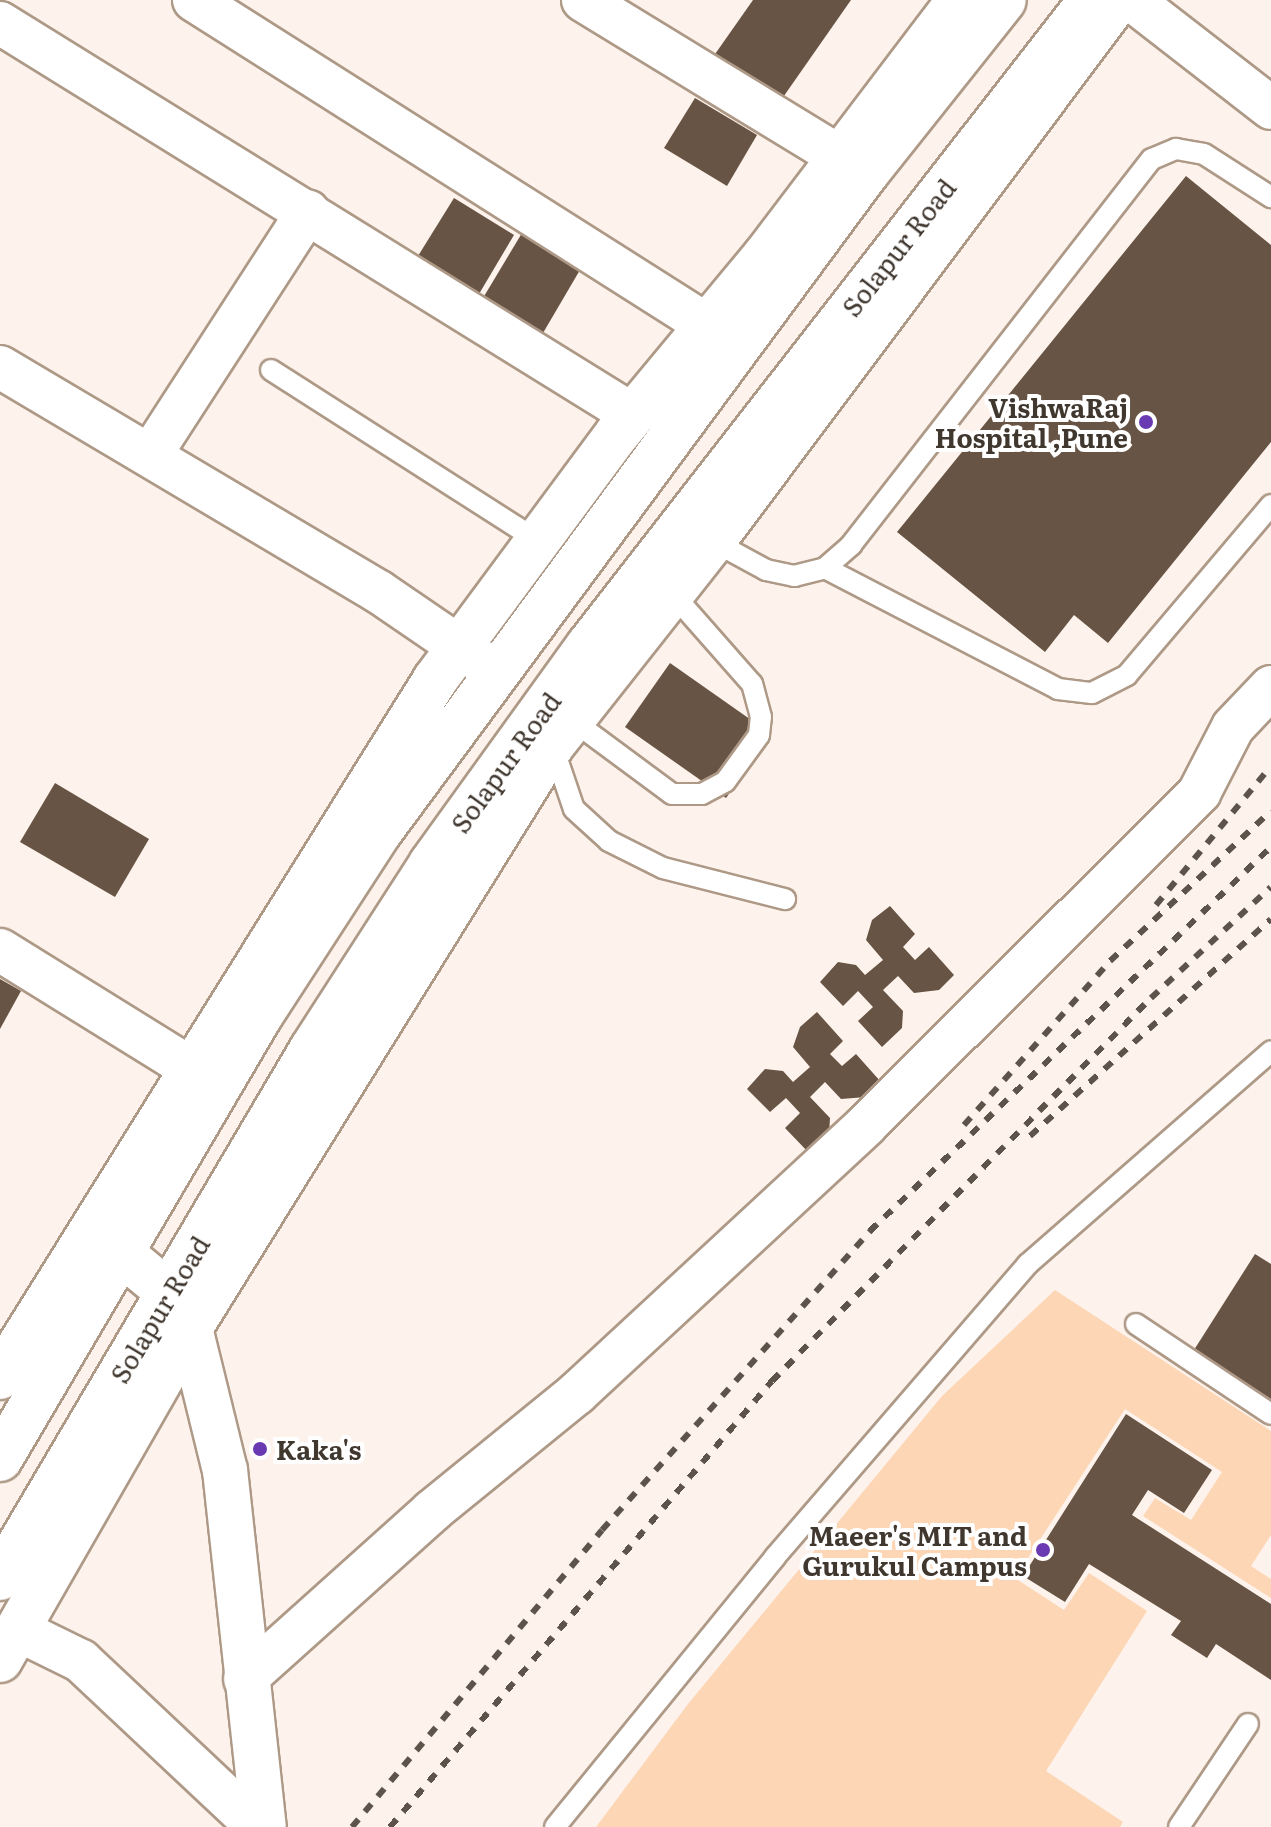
<!DOCTYPE html>
<html>
<head>
<meta charset="utf-8">
<style>
  body { margin:0 }
  #map { position:relative; width:1271px; height:1827px; overflow:hidden; background:#fdf3ec; font-family:Literata,serif }
  div>[style] { position:absolute }
  .green>* { inset:0; background:#fdd6b5 }
  .building>* { inset:0; background:#675444 }
  .roads { filter:drop-shadow(2px 0 #ae9987) drop-shadow(-2px 0 #ae9987) drop-shadow(0 2px #ae9987) drop-shadow(0 -2px #ae9987) }
  .lane>* { height:20px; margin:-10px; padding:0 10px; transform-origin:10px; border-radius:10px; background:#fff }
  .street>* { height:42px; margin:-21px; padding:0 21px; transform-origin:21px; border-radius:21px; background:#fff }
  .secondary>* { height:44px; margin:-22px; padding:0 22px; transform-origin:22px; border-radius:22px; background:#fff }
  .highway>* { height:44px; margin:-22px; padding:0 22px; transform-origin:22px; border-radius:22px; background:#fff }
  .rail>* { height:6px; margin-top:-3px; transform-origin:0; background:repeating-linear-gradient(90deg,#5c534b 0 10px,transparent 0 20px) }
  .dots>* { width:22px; height:22px; translate:-50% -50%; box-sizing:border-box; border:4px solid #fff; border-radius:50% }
  span { translate:-50% -50%; white-space:nowrap; text-align:center; line-height:1.15; -webkit-text-stroke:8px #fff; paint-order:stroke }
  .street-label { font-size:26px; color:#40372f }
  .poi-label { font-size:26px; color:#40372f; font-weight:700 }
  .right { translate:-100% -50%; text-align:right }
  .left { translate:0 -50%; text-align:left }
</style>
</head>
<body>
<div id="map">
  <div class="green">
    <i style="clip-path:polygon(1055px 1290px,1271px 1431px,1271px 1535px,1251px 1566px,1271px 1579px,1271px 1598px,1143px 1516px,1155px 1498px,1191px 1520px,1222px 1472px,1125px 1409px,1015px 1578px,1064px 1610px,1089px 1573px,1147px 1611px,1046px 1771px,1123px 1822px,1120px 1827px,596px 1827px,688px 1704px,942px 1396px)"></i>
  </div>
  <div class="building">
    <i style="clip-path:polygon(753px 0,851px 0,779px 103px,713px 57px)"></i>
    <i style="clip-path:polygon(695px 98px,757px 135px,727px 186px,664px 148px)"></i>
    <i style="clip-path:polygon(1186px 176px,1271px 245px,1271px 442px,1108px 643px,1074px 615px,1045px 652px,897px 532px)"></i>
    <i style="clip-path:polygon(454px 198px,514px 235px,479px 294px,418px 256px)"></i>
    <i style="clip-path:polygon(528px 223px,587px 258px,543px 333px,483px 298px)"></i>
    <i style="clip-path:polygon(670px 663px,771px 734px,726px 798px,625px 727px)"></i>
    <i style="clip-path:polygon(55px 783px,149px 839px,115px 897px,20px 842px)"></i>
    <i style="clip-path:polygon(890px 906px,915px 934px,903px 947px,915px 960px,929px 947px,954px 975px,939px 990px,914px 993px,898px 976px,883px 990px,903px 1011px,902px 1028px,882px 1047px,858px 1021px,873px 1007px,858px 991px,843px 1006px,820px 982px,838px 962px,856px 965px,865px 975px,883px 960px,866px 940px,872px 920px)"></i>
    <i style="clip-path:polygon(0 979px,21px 991px,0 1029px)"></i>
    <i style="clip-path:polygon(817px 1012px,843px 1041px,830px 1054px,842px 1066px,856px 1054px,881px 1082px,866px 1097px,841px 1099px,825px 1082px,810px 1097px,830px 1118px,829px 1135px,810px 1154px,785px 1128px,800px 1113px,786px 1098px,770px 1112px,747px 1089px,765px 1069px,783px 1071px,793px 1082px,810px 1067px,793px 1047px,800px 1027px)"></i>
    <i style="clip-path:polygon(1255px 1254px,1271px 1264px,1271px 1399px,1194px 1350px)"></i>
    <i style="clip-path:polygon(1126px 1414px,1212px 1470px,1184px 1513px,1148px 1490px,1132px 1515px,1271px 1604px,1271px 1680px,1216px 1644px,1207px 1658px,1171px 1635px,1181px 1621px,1089px 1564px,1065px 1602px,1023px 1576px)"></i>
  </div>
  <div class="roads">
    <div class="lane">
      <i style="left:271px;top:370px;width:317px;rotate:32.6deg"></i>
      <i style="left:709px;top:539px;width:65px;rotate:28.5deg"></i>
      <i style="left:766px;top:570px;width:29px;rotate:12deg"></i>
      <i style="left:794px;top:576px;width:32px;rotate:-14deg"></i>
      <i style="left:825px;top:568px;width:35px;rotate:-41deg"></i>
      <i style="left:851px;top:545px;width:489px;rotate:-52.1deg"></i>
      <i style="left:1152px;top:159px;width:26px;rotate:-23deg"></i>
      <i style="left:1176px;top:149px;width:28px;rotate:10deg"></i>
      <i style="left:1204px;top:154px;width:80px;rotate:32.7deg"></i>
      <i style="left:825px;top:568px;width:263px;rotate:27.4deg"></i>
      <i style="left:1058px;top:689px;width:34px;rotate:7deg"></i>
      <i style="left:1092px;top:693px;width:39px;rotate:-27deg"></i>
      <i style="left:1127px;top:675px;width:223px;rotate:-49.7deg"></i>
      <i style="left:568px;top:717px;width:129px;rotate:36.5deg"></i>
      <i style="left:672px;top:794px;width:30px"></i>
      <i style="left:702px;top:794px;width:26px;rotate:-28deg"></i>
      <i style="left:725px;top:782px;width:58px;rotate:-54.1deg"></i>
      <i style="left:759px;top:735px;width:18px;rotate:-84deg"></i>
      <i style="left:761px;top:717px;width:34px;rotate:-105deg"></i>
      <i style="left:752px;top:684px;width:124px;rotate:-131.4deg"></i>
      <i style="left:554px;top:750px;width:62px;rotate:71.3deg"></i>
      <i style="left:574px;top:809px;width:47px;rotate:42.4deg"></i>
      <i style="left:609px;top:841px;width:60px;rotate:26.6deg"></i>
      <i style="left:663px;top:868px;width:126px;rotate:14.3deg"></i>
      <i style="left:1136px;top:1324px;width:162px;rotate:33.7deg"></i>
      <i style="left:555px;top:1827px;width:348px;rotate:-50.8deg"></i>
      <i style="left:775px;top:1557px;width:387px;rotate:-49.2deg"></i>
      <i style="left:1028px;top:1264px;width:323px;rotate:-41.2deg"></i>
      <i style="left:1179px;top:1827px;width:124px;rotate:-56.2deg"></i>
    </div>
    <div class="street">
      <i style="left:194px;top:0;width:607px;rotate:32.36deg"></i>
      <i style="left:583px;top:0;width:301px;rotate:31.4deg"></i>
      <i style="left:1132px;top:0;width:176px;rotate:37.8deg"></i>
      <i style="left:0;top:23px;width:745px;rotate:31.77deg"></i>
      <i style="left:0;top:367px;width:441px;rotate:30.7deg"></i>
      <i style="left:379px;top:592px;width:133px;rotate:34.3deg"></i>
      <i style="left:151px;top:454px;width:289px;rotate:-57.1deg"></i>
      <i style="left:0;top:950px;width:258px;rotate:31.8deg"></i>
      <i style="left:18px;top:1630px;width:70px;rotate:26.2deg"></i>
      <i style="left:81px;top:1661px;width:243px;rotate:43.2deg"></i>
      <i style="left:245px;top:1679px;width:251px;rotate:-41.9deg"></i>
      <i style="left:432px;top:1511px;width:187px;rotate:-39.1deg"></i>
      <i style="left:577px;top:1393px;width:393px;rotate:-42.8deg"></i>
      <i style="left:865px;top:1126px;width:472px;rotate:-44.9deg"></i>
      <i style="left:1199px;top:793px;width:74px;rotate:-62.7deg"></i>
      <i style="left:1233px;top:727px;width:55px;rotate:-46.5deg"></i>
    </div>
    <div class="secondary">
      <i style="left:101px;top:1220px;width:39px;rotate:59deg"></i>
      <i style="left:121px;top:1253px;width:61px;rotate:39.7deg"></i>
      <i style="left:168px;top:1292px;width:42px;rotate:58.6deg"></i>
      <i style="left:190px;top:1328px;width:146px;rotate:76.2deg"></i>
      <i style="left:225px;top:1470px;width:359px;rotate:83.8deg"></i>
      <i style="left:0;top:1377px;width:822px;rotate:-58.03deg"></i>
      <i style="left:435px;top:680px;width:307px;rotate:-53.5deg"></i>
      <i style="left:618px;top:433px;width:230px;rotate:-50.3deg"></i>
      <i style="left:765px;top:256px;width:321px;rotate:-52.8deg"></i>
      <i style="left:0;top:1660px;width:383px;rotate:-60.2deg"></i>
      <i style="left:190px;top:1328px;width:686px;rotate:-58.16deg"></i>
      <i style="left:552px;top:745px;width:260px;rotate:-51.7deg"></i>
      <i style="left:713px;top:541px;width:676px;rotate:-53.18deg"></i>
    </div>
    <div class="highway">
      <i style="left:0;top:1459px;width:514px;rotate:-59.59deg"></i>
      <i style="left:260px;top:1016px;width:222px;rotate:-57deg"></i>
      <i style="left:381px;top:830px;width:819px;rotate:-53.54deg"></i>
      <i style="left:868px;top:171px;width:218px;rotate:-51.5deg"></i>
      <i style="left:0;top:1578px;width:614px;rotate:-59.47deg"></i>
      <i style="left:312px;top:1049px;width:220px;rotate:-57.2deg"></i>
      <i style="left:431px;top:864px;width:270px;rotate:-54.2deg"></i>
      <i style="left:589px;top:645px;width:817px;rotate:-52.11deg"></i>
    </div>
  </div>
  <div class="rail">
    <i style="left:1156px;top:905px;width:180px;rotate:-50.4deg"></i>
    <i style="left:964px;top:1125px;width:220px;rotate:-48.3deg"></i>
    <i style="left:1110px;top:961px;width:220px;rotate:-43deg"></i>
    <i style="left:1030px;top:1136px;width:324px;rotate:-42deg"></i>
    <i style="left:352px;top:1827px;width:388px;rotate:-49.9deg"></i>
    <i style="left:602px;top:1530px;width:402px;rotate:-48.1deg"></i>
    <i style="left:870px;top:1231px;width:555px;rotate:-43.76deg"></i>
    <i style="left:390px;top:1827px;width:587px;rotate:-49.42deg"></i>
    <i style="left:772px;top:1381px;width:539px;rotate:-45.3deg"></i>
    <i style="left:1151px;top:998px;width:163px;rotate:-42.8deg"></i>
  </div>
  <div class="dots">
    <i style="left:1146px;top:422px;background:#6a3ab2"></i>
    <i style="left:260px;top:1449px;background:#6a3ab2"></i>
    <i style="left:1043px;top:1550px;background:#6a3ab2"></i>
  </div>
  <div class="street-label">
    <span style="left:898px;top:247px;rotate:-52deg">Solapur Road</span>
    <span style="left:505px;top:762px;rotate:-54deg">Solapur Road</span>
    <span style="left:159px;top:1309px;rotate:-59deg">Solapur Road</span>
  </div>
  <div class="poi-label">
    <span class="right" style="left:1128px;top:422px">VishwaRaj<br>Hospital ,Pune</span>
    <span class="left" style="left:276px;top:1449px">Kaka's</span>
    <span class="right" style="left:1027px;top:1550px">Maeer's MIT and<br>Gurukul Campus</span>
  </div>
</div>
</body>
</html>
